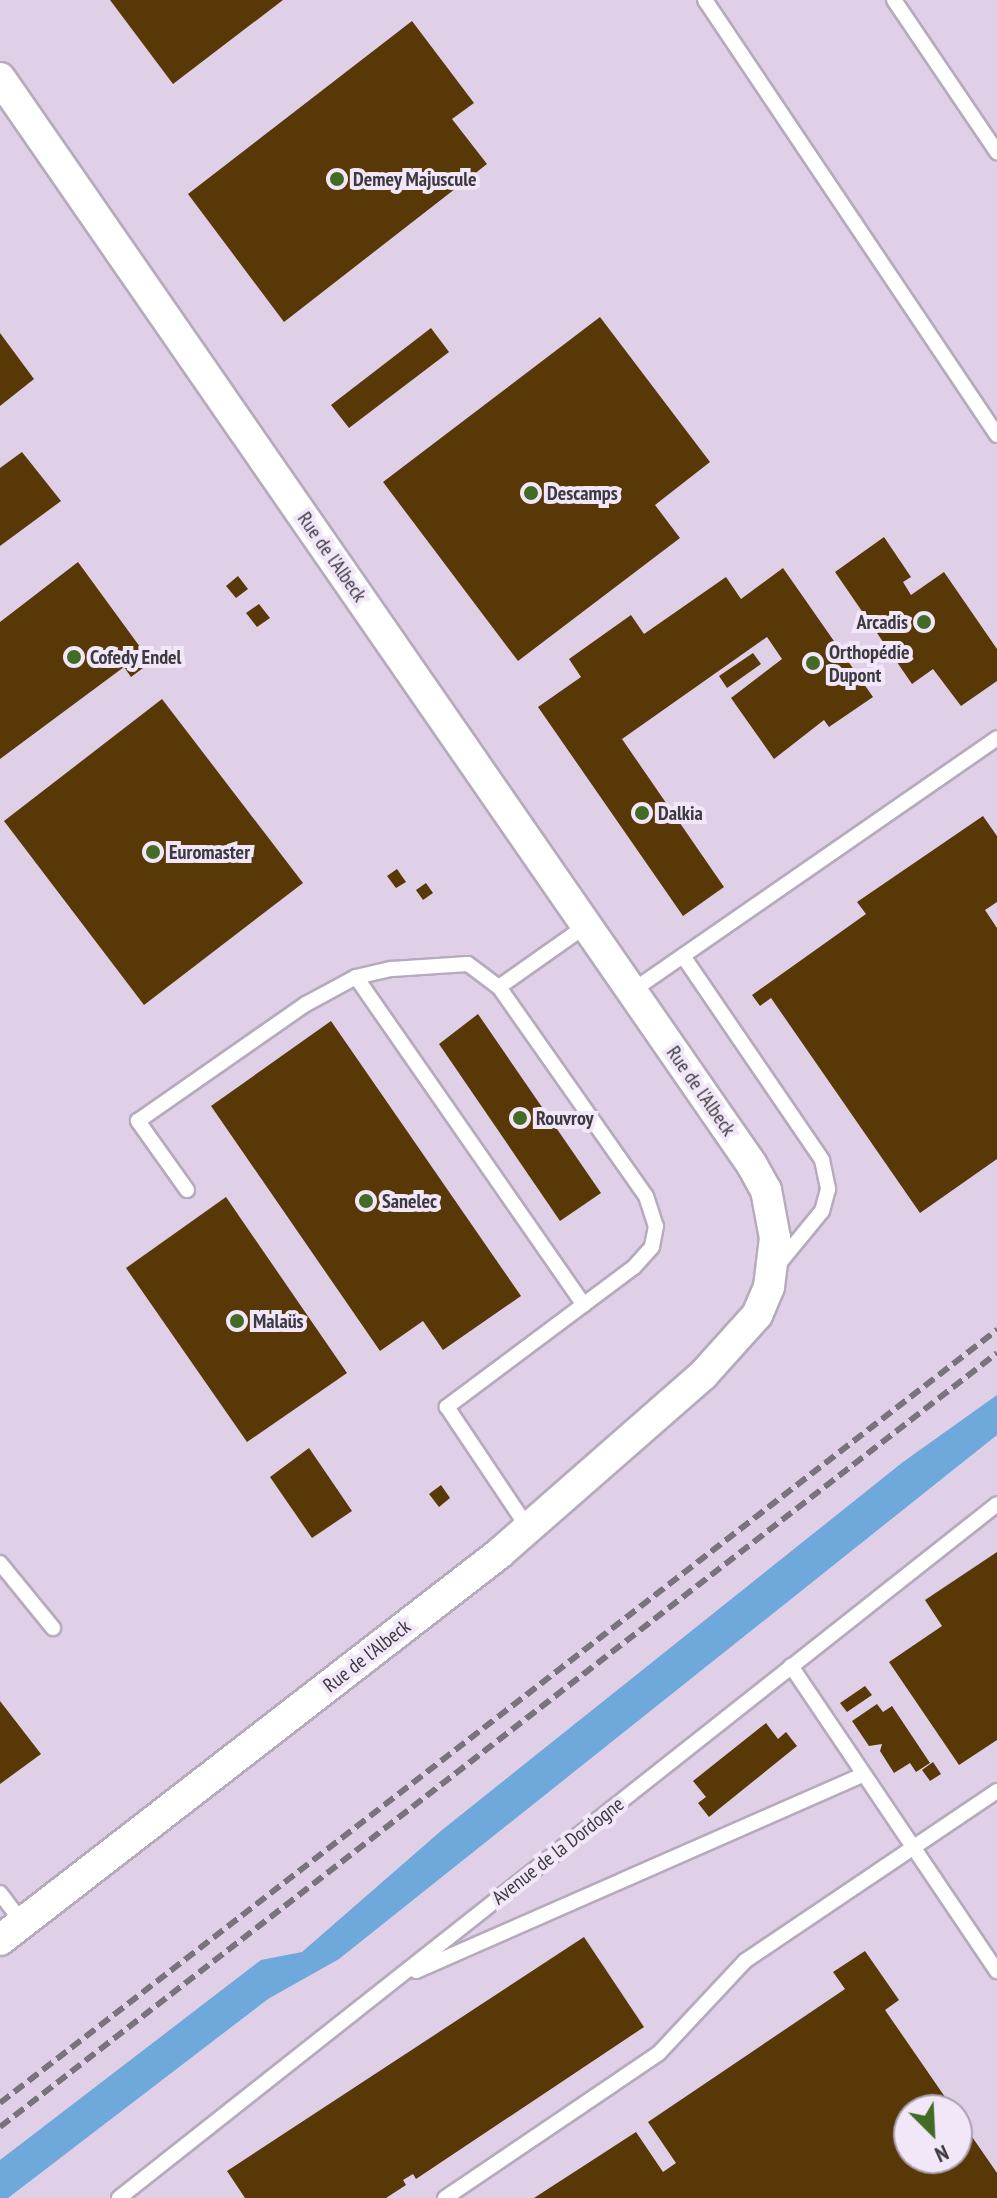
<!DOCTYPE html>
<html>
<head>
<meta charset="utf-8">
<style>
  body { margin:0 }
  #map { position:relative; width:997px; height:2198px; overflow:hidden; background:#e4daeb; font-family:"PT Sans Narrow",sans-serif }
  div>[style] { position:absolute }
  .built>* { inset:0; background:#dfd0e8 }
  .water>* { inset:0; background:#6fa8da }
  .building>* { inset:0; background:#593807 }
  .roads { filter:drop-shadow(2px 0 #b5abbc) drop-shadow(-2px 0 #b5abbc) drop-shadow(0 2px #b5abbc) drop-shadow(0 -2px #b5abbc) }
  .lane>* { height:14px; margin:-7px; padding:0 7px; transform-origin:7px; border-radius:7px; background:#fff }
  .street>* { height:30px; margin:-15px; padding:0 15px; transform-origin:15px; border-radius:15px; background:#fff }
  .rail>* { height:6px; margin-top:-3px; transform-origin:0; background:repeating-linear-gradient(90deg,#79737e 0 12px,transparent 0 18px) }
  .dots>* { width:22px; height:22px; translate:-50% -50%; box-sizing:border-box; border:4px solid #f1e7f8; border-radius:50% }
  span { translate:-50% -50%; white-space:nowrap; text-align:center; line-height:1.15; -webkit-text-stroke:8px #f1e7f8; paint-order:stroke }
  .poi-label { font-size:20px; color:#3d3940; font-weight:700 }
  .left { translate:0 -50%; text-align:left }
  .right { translate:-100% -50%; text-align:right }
  .street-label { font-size:20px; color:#3d3940 }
  .north { position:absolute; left:893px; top:2094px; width:80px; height:80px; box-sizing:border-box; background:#f1e7f8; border:2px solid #a9a1ae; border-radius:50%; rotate:156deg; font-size:22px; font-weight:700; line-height:32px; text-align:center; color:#3d3940 }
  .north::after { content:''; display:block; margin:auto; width:28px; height:36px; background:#446b26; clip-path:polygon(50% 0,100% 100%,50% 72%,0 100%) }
</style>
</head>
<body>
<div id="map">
  <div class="built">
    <i style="clip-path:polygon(evenodd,0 0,997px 0,997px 2198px,0 2198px,0 0,909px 2110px,957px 2110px,957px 2158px,909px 2158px,909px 2110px)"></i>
  </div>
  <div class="water">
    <i style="clip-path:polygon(997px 1395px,997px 1435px,339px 1959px,268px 1999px,8px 2198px,0 2198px,0 2160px,261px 1960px,302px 1952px,442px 1830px,903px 1462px)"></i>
  </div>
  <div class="building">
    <i style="clip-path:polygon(110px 0,283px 0,173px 84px)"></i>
    <i style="clip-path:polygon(412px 21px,474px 103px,452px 119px,487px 164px,284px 322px,188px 194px)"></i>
    <i style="clip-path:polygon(600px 317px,710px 462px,655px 505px,680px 538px,518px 661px,383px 482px)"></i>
    <i style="clip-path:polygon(431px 328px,449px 352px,349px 428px,331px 405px)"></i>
    <i style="clip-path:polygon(0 333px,34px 379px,0 406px)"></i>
    <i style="clip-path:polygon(22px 452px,61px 501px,0 546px,0 468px)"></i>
    <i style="clip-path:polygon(884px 537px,911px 577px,903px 582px,911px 595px,944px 572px,997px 649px,997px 681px,961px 706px,933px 669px,912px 684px,835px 572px)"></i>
    <i style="clip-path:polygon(78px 562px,151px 662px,131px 677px,124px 667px,0 759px,0 622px)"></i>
    <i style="clip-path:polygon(783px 568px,873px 697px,829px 727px,824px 720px,774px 759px,731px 698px,782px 659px,767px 637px,622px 739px,724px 887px,683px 916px,538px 707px,581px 677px,569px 659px,631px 615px,644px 634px,726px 577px,741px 599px)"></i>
    <i style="clip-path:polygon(238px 576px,248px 589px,236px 598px,226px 586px)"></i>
    <i style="clip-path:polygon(259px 604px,270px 618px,257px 627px,246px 613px)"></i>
    <i style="clip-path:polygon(753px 653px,761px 664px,727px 688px,719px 676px)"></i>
    <i style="clip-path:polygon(162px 699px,303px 883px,144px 1005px,4px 821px)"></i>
    <i style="clip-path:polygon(983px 816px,997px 836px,997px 902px,985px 910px,997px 928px,997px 1159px,920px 1213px,771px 998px,760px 1006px,752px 995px,866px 914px,857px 902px)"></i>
    <i style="clip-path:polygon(397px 869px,406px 882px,396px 888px,387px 876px)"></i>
    <i style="clip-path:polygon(426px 883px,433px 893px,423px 900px,416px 890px)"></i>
    <i style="clip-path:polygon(478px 1014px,601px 1193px,560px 1221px,439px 1044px)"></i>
    <i style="clip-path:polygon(331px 1021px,521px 1296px,443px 1350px,423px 1321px,380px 1351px,211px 1106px)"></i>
    <i style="clip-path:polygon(226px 1197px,347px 1373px,247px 1442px,126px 1268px)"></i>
    <i style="clip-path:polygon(309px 1448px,352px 1511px,312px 1538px,270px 1477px)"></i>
    <i style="clip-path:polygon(441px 1485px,450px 1498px,439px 1507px,429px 1494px)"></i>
    <i style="clip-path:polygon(997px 1552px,997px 1740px,959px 1765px,889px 1662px,942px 1626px,925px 1600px)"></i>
    <i style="clip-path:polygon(865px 1686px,872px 1695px,847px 1712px,840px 1703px)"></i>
    <i style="clip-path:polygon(0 1701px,41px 1754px,0 1784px)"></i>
    <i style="clip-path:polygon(877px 1704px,883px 1712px,892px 1706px,930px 1763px,916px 1772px,910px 1763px,894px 1773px,880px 1751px,882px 1744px,869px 1746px,852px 1721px)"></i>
    <i style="clip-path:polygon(766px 1723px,778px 1739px,786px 1732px,797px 1746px,709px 1817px,698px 1803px,706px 1797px,693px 1781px)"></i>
    <i style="clip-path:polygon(933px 1762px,941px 1774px,930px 1781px,922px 1770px)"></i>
    <i style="clip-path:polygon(584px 1937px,644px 2027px,416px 2179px,413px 2174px,403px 2180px,406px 2185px,386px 2198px,245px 2198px,227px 2171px)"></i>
    <i style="clip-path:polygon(865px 1951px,899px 2000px,885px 2010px,954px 2110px,909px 2110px,909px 2158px,957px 2158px,957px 2115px,997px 2173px,997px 2198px,534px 2198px,636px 2132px,663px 2172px,676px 2163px,648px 2122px,845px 1989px,833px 1972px)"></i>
  </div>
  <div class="roads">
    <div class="lane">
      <i style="left:705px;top:0;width:524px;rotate:56.13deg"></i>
      <i style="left:894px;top:0;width:184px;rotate:55.9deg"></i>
      <i style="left:683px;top:956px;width:247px;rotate:55.7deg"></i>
      <i style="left:822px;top:1160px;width:30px;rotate:78deg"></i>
      <i style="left:828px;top:1189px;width:23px;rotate:105deg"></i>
      <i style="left:822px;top:1211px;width:71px;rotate:129.3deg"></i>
      <i style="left:356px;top:977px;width:399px;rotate:55.2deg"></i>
      <i style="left:499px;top:987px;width:256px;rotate:54.9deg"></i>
      <i style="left:646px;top:1196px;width:32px;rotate:72deg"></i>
      <i style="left:656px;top:1226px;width:21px;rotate:101deg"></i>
      <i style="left:652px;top:1247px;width:27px;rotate:132deg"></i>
      <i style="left:634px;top:1267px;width:234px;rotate:143.2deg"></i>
      <i style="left:447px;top:1407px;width:146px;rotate:56.2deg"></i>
      <i style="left:632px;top:991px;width:444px;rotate:-34.7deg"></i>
      <i style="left:187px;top:1190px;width:85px;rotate:-125.4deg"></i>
      <i style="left:138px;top:1121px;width:205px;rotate:-34.9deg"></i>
      <i style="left:306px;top:1004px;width:57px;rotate:-28.4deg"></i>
      <i style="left:356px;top:977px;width:37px;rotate:-13deg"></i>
      <i style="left:392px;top:969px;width:76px;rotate:-3.8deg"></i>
      <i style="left:468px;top:964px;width:39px;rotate:37deg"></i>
      <i style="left:499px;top:987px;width:108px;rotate:-35.2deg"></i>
      <i style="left:0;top:1563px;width:84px;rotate:50.8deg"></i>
      <i style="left:791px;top:1666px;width:368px;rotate:56deg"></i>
      <i style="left:0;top:1893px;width:38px;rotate:53deg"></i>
      <i style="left:416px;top:1971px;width:489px;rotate:-23.7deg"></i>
      <i style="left:119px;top:2198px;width:1119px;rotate:-38.32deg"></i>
      <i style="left:445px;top:2198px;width:258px;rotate:-34.1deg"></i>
      <i style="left:659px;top:2053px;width:126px;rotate:-46.9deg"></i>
      <i style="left:745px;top:1961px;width:304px;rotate:-34deg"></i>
    </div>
    <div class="street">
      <i style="left:0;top:78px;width:1322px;rotate:55.32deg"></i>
      <i style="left:752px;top:1165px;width:29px;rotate:61deg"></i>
      <i style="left:766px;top:1190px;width:49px;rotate:79.4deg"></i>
      <i style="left:775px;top:1238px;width:49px;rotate:97deg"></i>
      <i style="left:769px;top:1287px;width:30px;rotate:113deg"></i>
      <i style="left:757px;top:1315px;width:81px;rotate:132deg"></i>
      <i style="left:703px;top:1375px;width:270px;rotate:138.8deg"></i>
      <i style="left:500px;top:1553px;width:632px;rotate:142.26deg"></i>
    </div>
  </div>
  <div class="rail">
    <i style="left:0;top:2103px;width:1262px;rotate:-37.79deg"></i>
    <i style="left:0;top:2127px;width:1262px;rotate:-37.82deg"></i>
  </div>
  <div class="dots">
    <i style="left:337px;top:179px;background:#446b26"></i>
    <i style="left:531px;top:493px;background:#446b26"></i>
    <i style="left:924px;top:622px;background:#446b26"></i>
    <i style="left:74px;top:657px;background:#446b26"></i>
    <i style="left:813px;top:663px;background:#446b26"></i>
    <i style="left:642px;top:813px;background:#446b26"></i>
    <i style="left:153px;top:852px;background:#446b26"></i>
    <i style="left:520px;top:1118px;background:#446b26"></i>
    <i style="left:366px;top:1201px;background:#446b26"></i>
    <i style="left:237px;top:1321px;background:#446b26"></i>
  </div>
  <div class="poi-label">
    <span class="left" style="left:353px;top:179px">Demey Majuscule</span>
    <span class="left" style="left:547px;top:493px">Descamps</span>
    <span class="right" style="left:908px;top:622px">Arcadis</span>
    <span class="left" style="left:829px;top:664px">Orthopédie<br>Dupont</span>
    <span class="left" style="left:90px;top:657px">Cofedy Endel</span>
    <span class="left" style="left:658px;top:813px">Dalkia</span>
    <span class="left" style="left:169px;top:852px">Euromaster</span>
    <span class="left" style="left:536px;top:1118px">Rouvroy</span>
    <span class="left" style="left:382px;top:1201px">Sanelec</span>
    <span class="left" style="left:253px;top:1321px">Malaüs</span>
  </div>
  <div class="street-label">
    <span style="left:332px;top:557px;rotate:55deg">Rue de l'Albeck</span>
    <span style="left:701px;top:1091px;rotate:55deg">Rue de l'Albeck</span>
    <span style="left:367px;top:1656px;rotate:-38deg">Rue de l'Albeck</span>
    <span style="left:558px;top:1851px;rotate:-38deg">Avenue de la Dordogne</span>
  </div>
  <div class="north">N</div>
</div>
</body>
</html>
